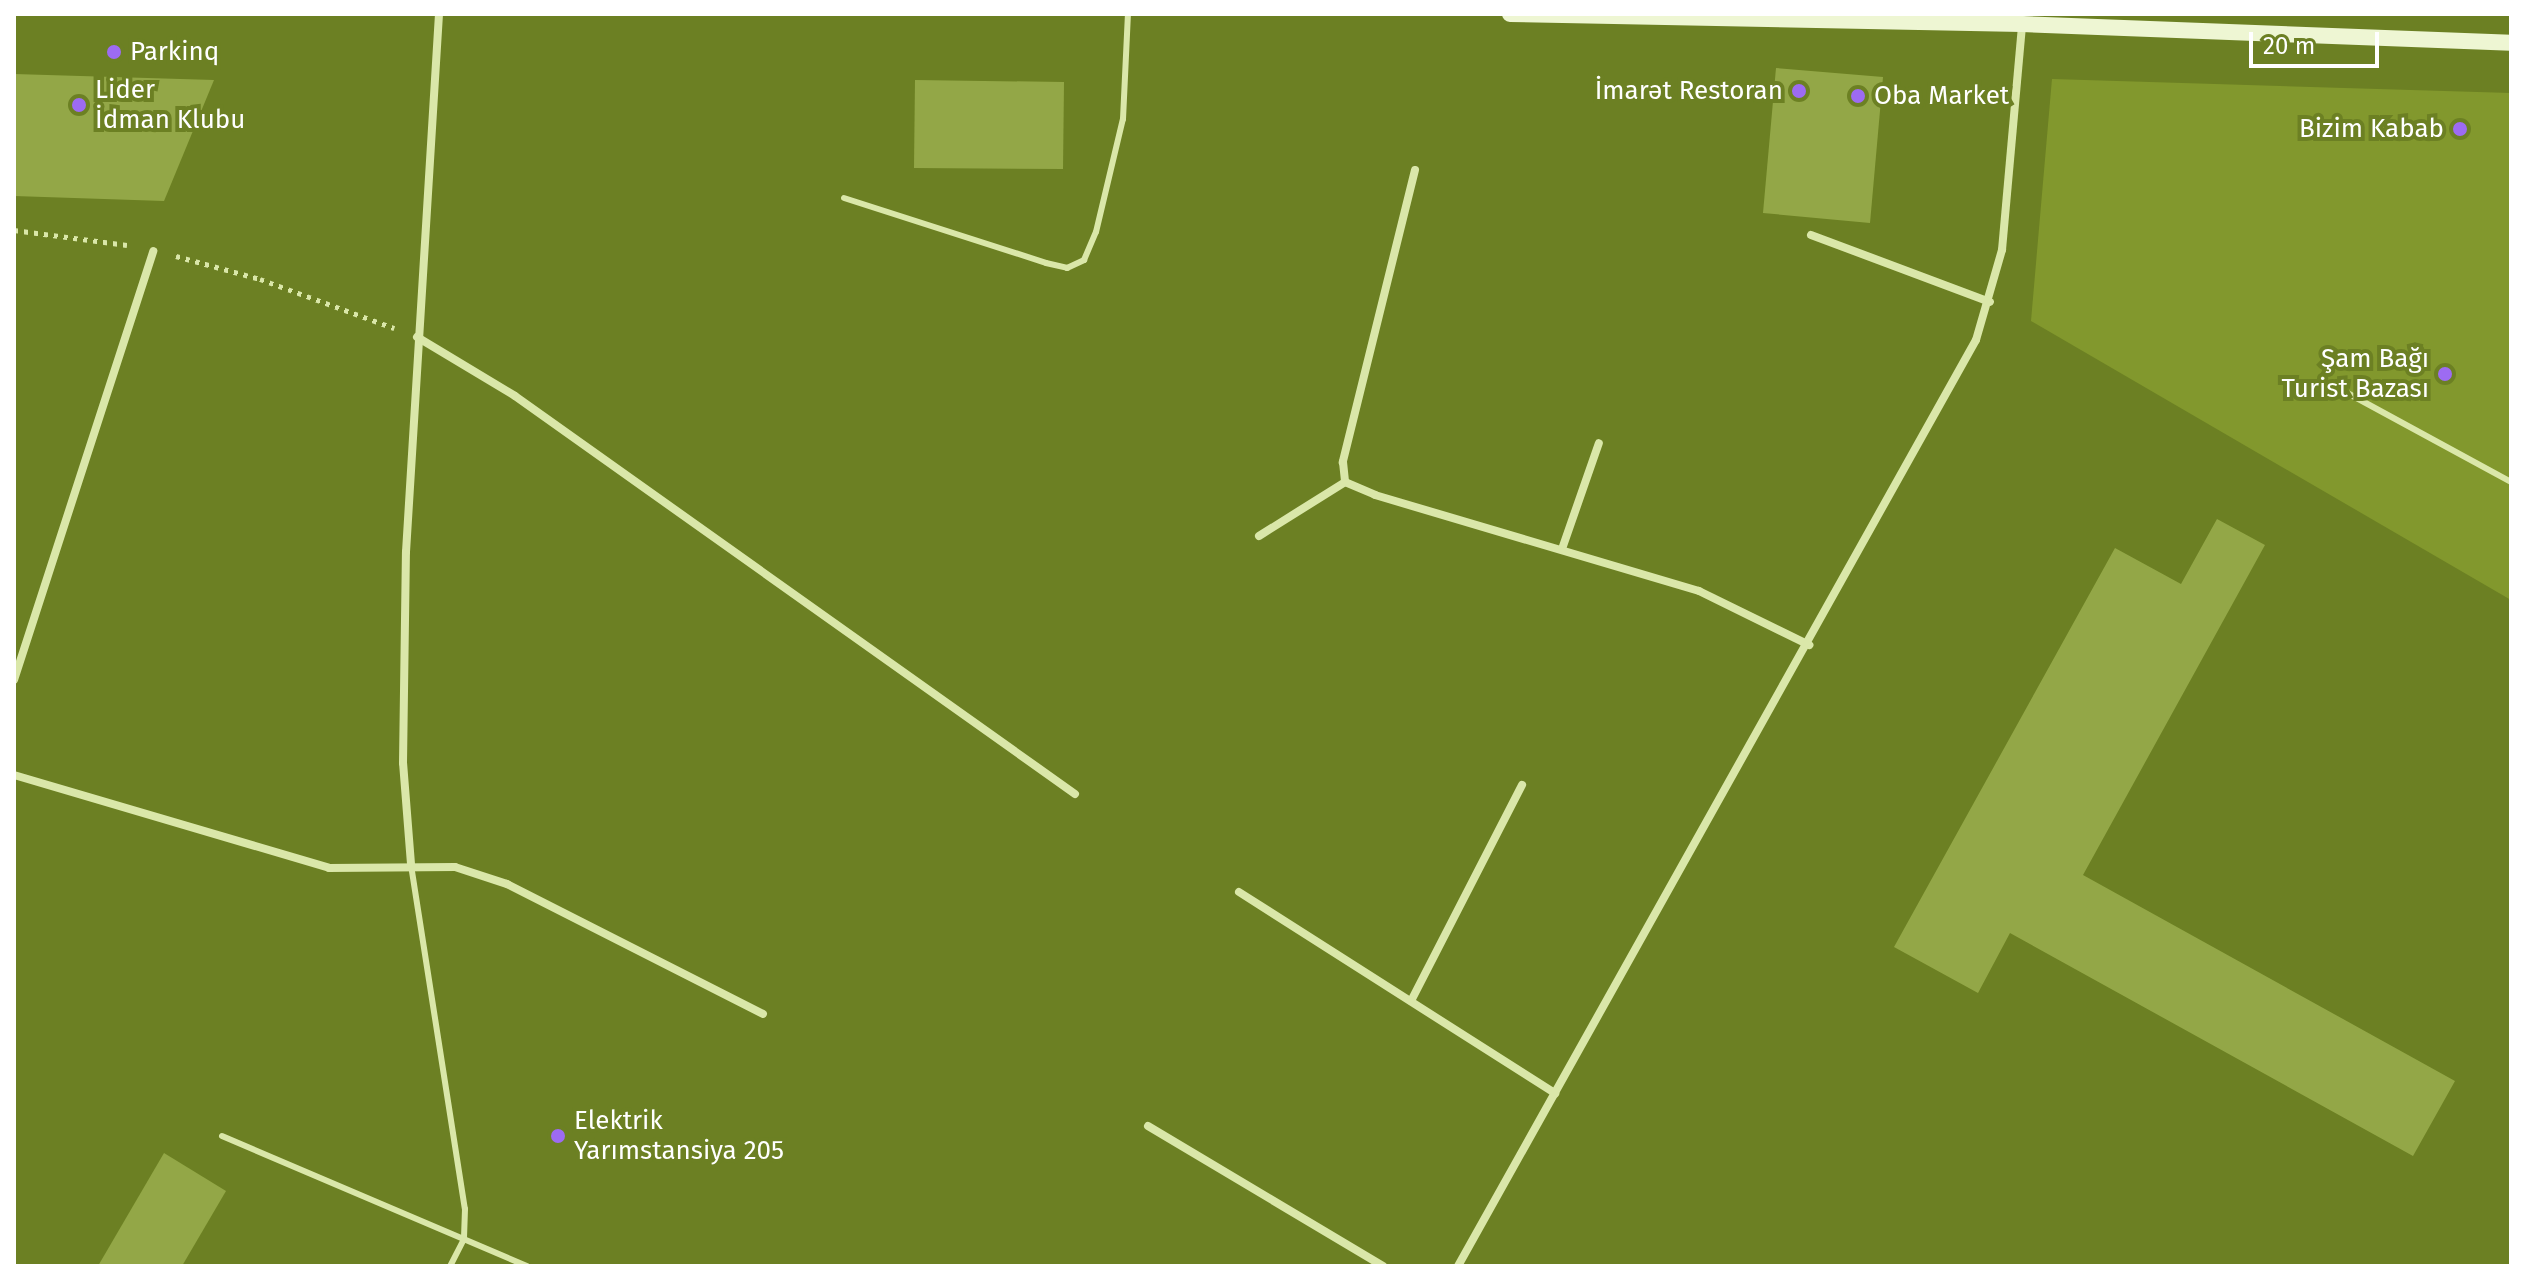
<!DOCTYPE html>
<html>
<head>
<meta charset="utf-8">
<style>
  body { margin:0 }
  #map { position:relative; width:2525px; height:1280px; overflow:hidden; background:#6c8023; font-family:"Fira Sans",sans-serif }
  div>[style] { position:absolute }
  .green>* { inset:0; background:#82982d }
  .building>* { inset:0; background:#93a747 }
  .path>* { height:5px; margin-top:-2.5px; transform-origin:0; background:repeating-linear-gradient(90deg,#dae7a9 0 4px,transparent 0 10px) }
  .lane>* { height:6px; margin:-3px; padding:0 3px; transform-origin:3px; border-radius:3px; background:#dae7a9 }
  .street>* { height:8px; margin:-4px; padding:0 4px; transform-origin:4px; border-radius:4px; background:#dae7a9 }
  .secondary>* { height:16px; margin:-8px; padding:0 8px; transform-origin:8px; border-radius:8px; background:#eef6d3 }
  .dots>* { width:22px; height:22px; translate:-50% -50%; box-sizing:border-box; border:4px solid #6c8023; border-radius:50% }
  span { translate:-50% -50%; white-space:nowrap; text-align:center; line-height:1.15; -webkit-text-stroke:8px #6c8023; paint-order:stroke }
  .poi-label { font-size:26px; color:#fff }
  .left { translate:0 -50%; text-align:left }
  .right { translate:-100% -50%; text-align:right }
  .frame { position:absolute; inset:0; border:16px solid #fff; pointer-events:none }
  .scale { position:absolute; left:2249px; top:32px; width:130px; height:36px; box-sizing:border-box; border:4px solid #fff; border-top:0; padding-left:10px; font-size:24px; line-height:28px; white-space:nowrap; color:#fff; -webkit-text-stroke:6px #6c8023; paint-order:stroke }
</style>
</head>
<body>
<div id="map">
  <div class="green">
    <i style="clip-path:polygon(2052px 79px,2511px 93px,2511px 600px,2031px 321px)"></i>
  </div>
  <div class="building">
    <i style="clip-path:polygon(1776px 68px,1883px 77px,1870px 223px,1763px 213px)"></i>
    <i style="clip-path:polygon(14px 74px,214px 80px,164px 201px,14px 196px)"></i>
    <i style="clip-path:polygon(915px 80px,1064px 82px,1063px 169px,914px 168px)"></i>
    <i style="clip-path:polygon(2217px 519px,2265px 545px,2083px 875px,2455px 1081px,2413px 1156px,2010px 933px,1978px 993px,1894px 947px,2115px 548px,2181px 584px)"></i>
    <i style="clip-path:polygon(164px 1153px,226px 1191px,182px 1266px,98px 1266px)"></i>
  </div>
  <div class="path">
    <i style="left:14px;top:230px;width:114px;rotate:7.6deg"></i>
    <i style="left:176px;top:256px;width:87px;rotate:15.3deg"></i>
    <i style="left:260px;top:279px;width:143px;rotate:20.1deg"></i>
  </div>
  <div class="lane">
    <i style="left:844px;top:198px;width:212px;rotate:17.8deg"></i>
    <i style="left:1046px;top:263px;width:22px;rotate:13deg"></i>
    <i style="left:1067px;top:268px;width:19px;rotate:-25deg"></i>
    <i style="left:1084px;top:260px;width:30px;rotate:-67deg"></i>
    <i style="left:1096px;top:232px;width:116px;rotate:-76.6deg"></i>
    <i style="left:1123px;top:119px;width:105px;rotate:-87.3deg"></i>
    <i style="left:2340px;top:389px;width:195px;rotate:28.5deg"></i>
    <i style="left:411px;top:865px;width:348px;rotate:81.1deg"></i>
    <i style="left:465px;top:1209px;width:30px;rotate:92deg"></i>
    <i style="left:464px;top:1239px;width:30px;rotate:117deg"></i>
    <i style="left:222px;top:1136px;width:332px;rotate:23.1deg"></i>
  </div>
  <div class="street">
    <i style="left:1415px;top:170px;width:301px;rotate:103.9deg"></i>
    <i style="left:1343px;top:462px;width:20px;rotate:84deg"></i>
    <i style="left:1345px;top:482px;width:33px;rotate:23deg"></i>
    <i style="left:1375px;top:495px;width:338px;rotate:16.5deg"></i>
    <i style="left:1699px;top:591px;width:123px;rotate:26.1deg"></i>
    <i style="left:1811px;top:235px;width:191px;rotate:20.5deg"></i>
    <i style="left:417px;top:337px;width:114px;rotate:31deg"></i>
    <i style="left:515px;top:396px;width:687px;rotate:35.4deg"></i>
    <i style="left:1259px;top:536px;width:102px;rotate:-32.1deg"></i>
    <i style="left:1562px;top:549px;width:112px;rotate:-70.8deg"></i>
    <i style="left:14px;top:680px;width:451px;rotate:-72deg"></i>
    <i style="left:14px;top:775px;width:328px;rotate:16.4deg"></i>
    <i style="left:329px;top:868px;width:126px;rotate:-0.5deg"></i>
    <i style="left:455px;top:867px;width:55px;rotate:18.1deg"></i>
    <i style="left:507px;top:884px;width:287px;rotate:26.9deg"></i>
    <i style="left:411px;top:864px;width:101px;rotate:-94.5deg"></i>
    <i style="left:403px;top:763px;width:211px;rotate:-89.2deg"></i>
    <i style="left:406px;top:552px;width:539px;rotate:-86.49deg"></i>
    <i style="left:1239px;top:892px;width:375px;rotate:32.5deg"></i>
    <i style="left:1411px;top:1001px;width:243px;rotate:-62.8deg"></i>
    <i style="left:1148px;top:1126px;width:274px;rotate:30.8deg"></i>
    <i style="left:1458px;top:1266px;width:1061px;rotate:-60.78deg"></i>
    <i style="left:1976px;top:340px;width:94px;rotate:-73.9deg"></i>
    <i style="left:2002px;top:250px;width:227px;rotate:-84.9deg"></i>
  </div>
  <div class="secondary">
    <i style="left:1510px;top:14px;width:512px;rotate:1.12deg"></i>
    <i style="left:2022px;top:24px;width:489px;rotate:2.2deg"></i>
  </div>
  <div class="dots">
    <i style="left:114px;top:52px;background:#9d6bf2"></i>
    <i style="left:1799px;top:91px;background:#9d6bf2"></i>
    <i style="left:1858px;top:96px;background:#9d6bf2"></i>
    <i style="left:79px;top:105px;background:#9d6bf2"></i>
    <i style="left:2460px;top:129px;background:#9d6bf2"></i>
    <i style="left:2445px;top:374px;background:#9d6bf2"></i>
    <i style="left:558px;top:1136px;background:#9d6bf2"></i>
  </div>
  <div class="poi-label">
    <span class="left" style="left:130px;top:52px">Parkinq</span>
    <span class="left" style="left:95px;top:105px">Lider<br>İdman Klubu</span>
    <span class="right" style="left:1783px;top:91px">İmarət Restoran</span>
    <span class="left" style="left:1874px;top:96px">Oba Market</span>
    <span class="right" style="left:2444px;top:129px">Bizim Kabab</span>
    <span class="right" style="left:2429px;top:374px">Şam Bağı<br>Turist Bazası</span>
    <span class="left" style="left:574px;top:1136px">Elektrik<br>Yarımstansiya 205</span>
  </div>
  <div class="frame"></div>
  <div class="scale">20 m</div>
</div>
</body>
</html>
